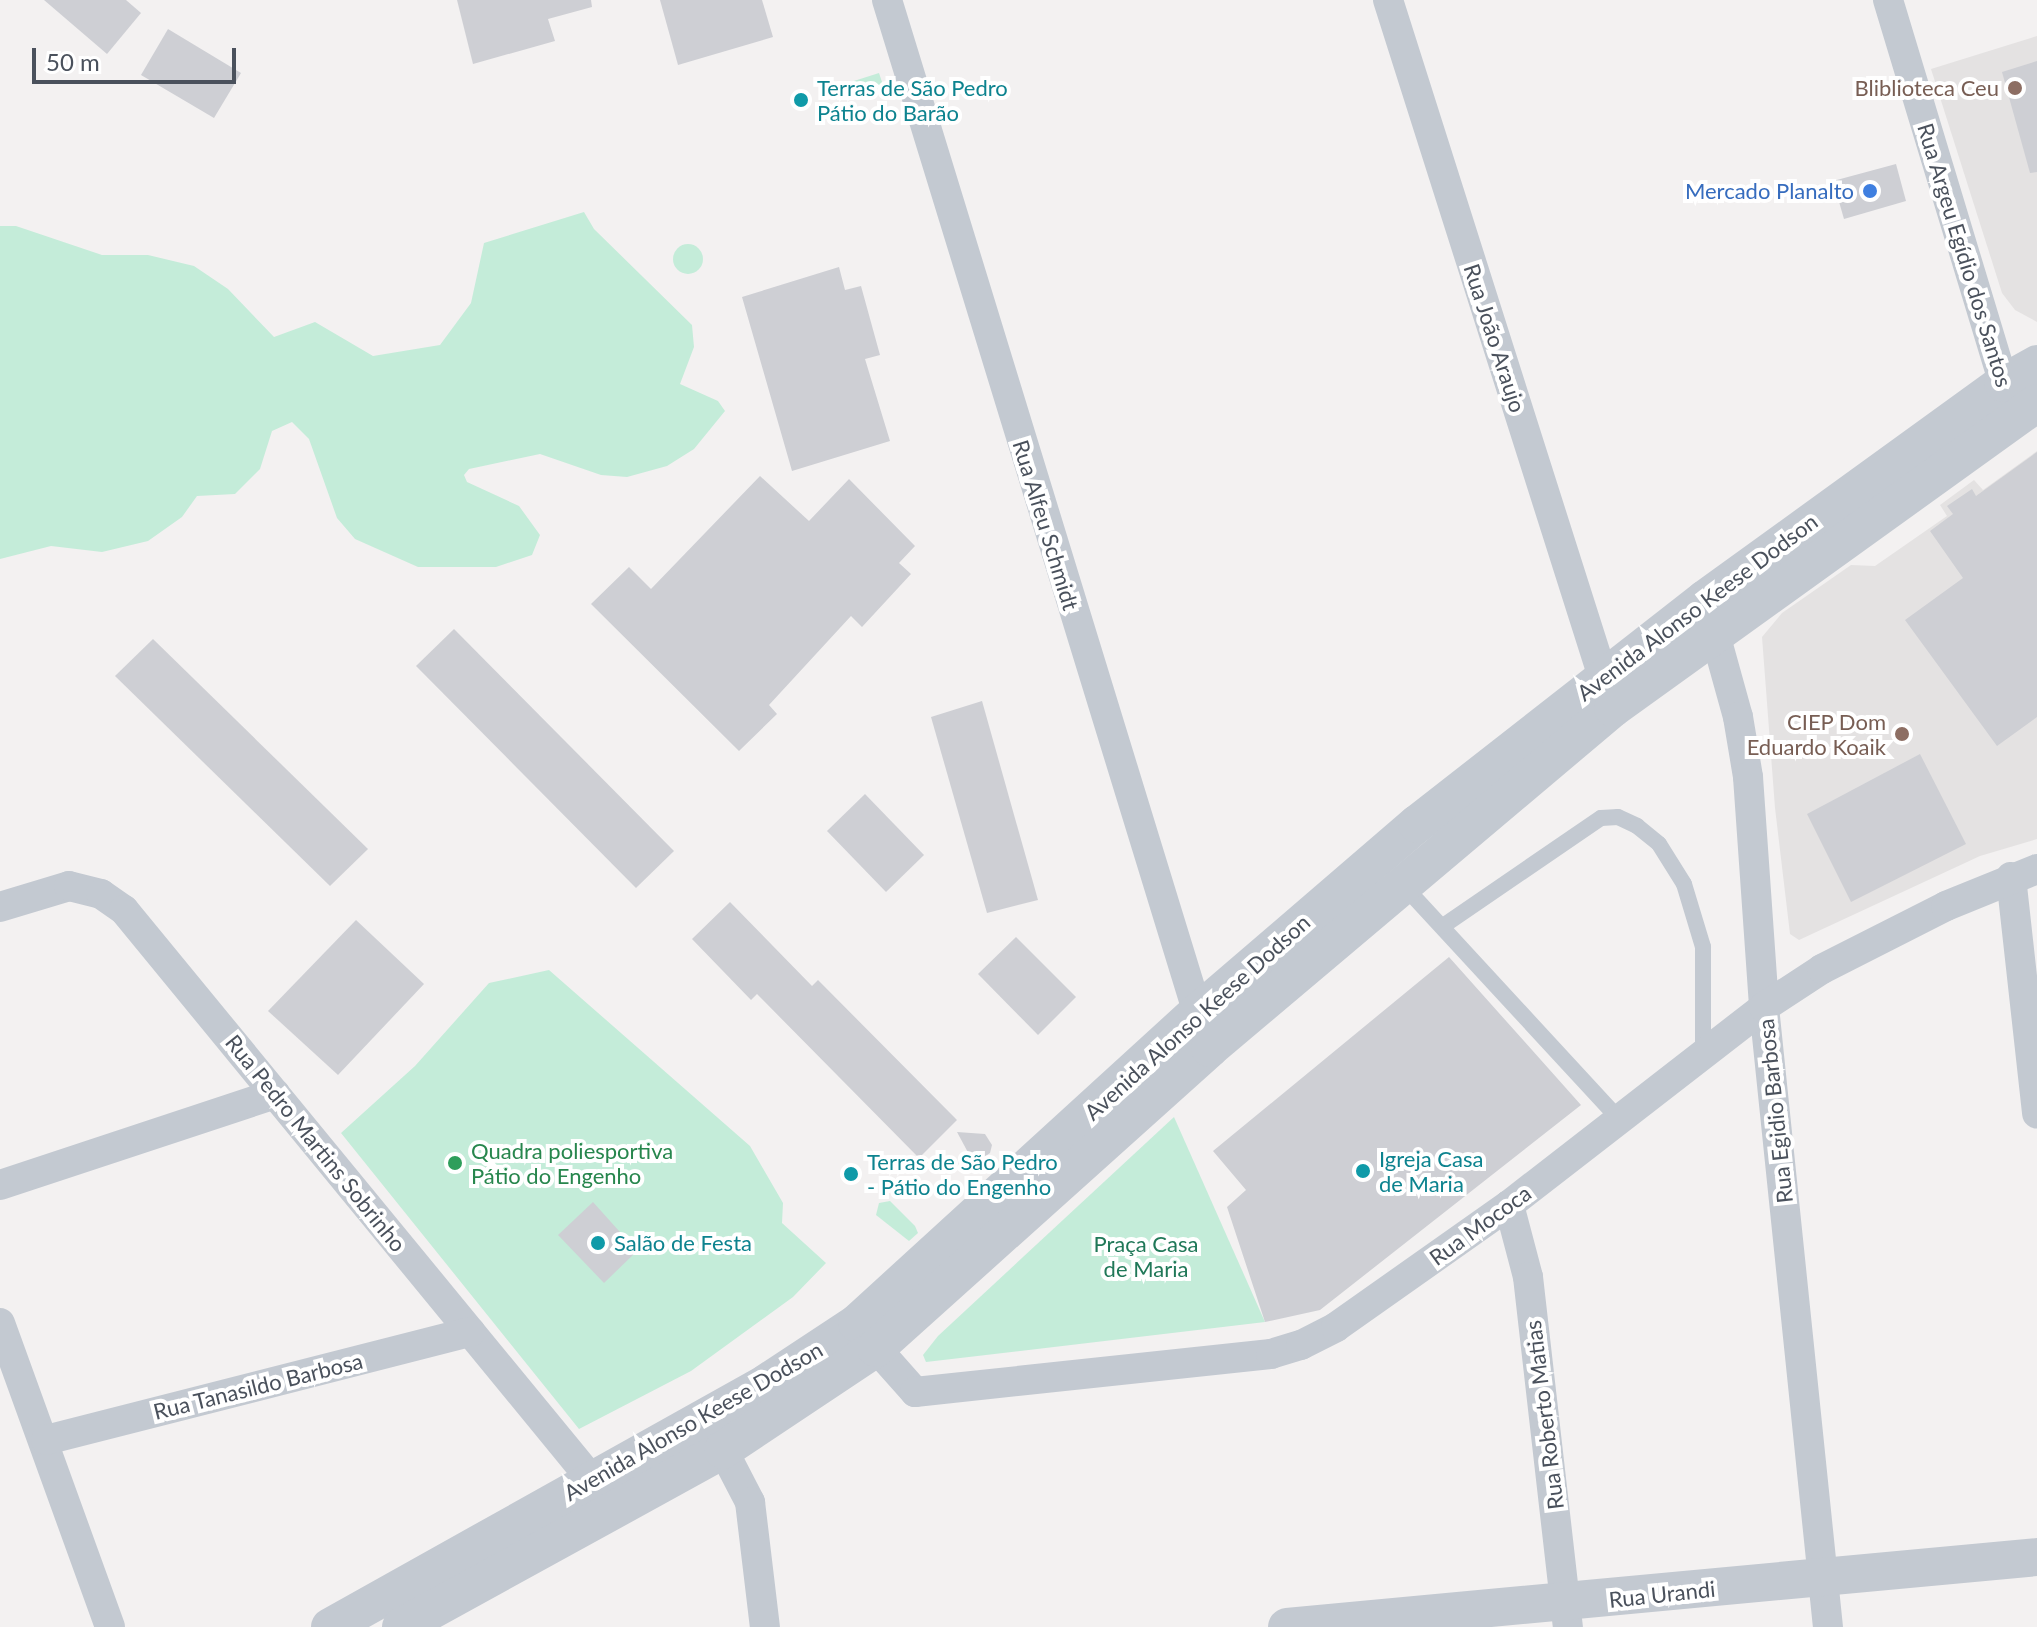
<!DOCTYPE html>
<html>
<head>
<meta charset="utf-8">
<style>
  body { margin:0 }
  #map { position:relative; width:2037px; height:1627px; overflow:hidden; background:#f3f1f1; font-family:Lato,sans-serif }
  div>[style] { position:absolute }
  .education>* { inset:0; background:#e4e2e2 }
  .green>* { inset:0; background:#c4ecd9 }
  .round { border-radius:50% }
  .building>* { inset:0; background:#cecfd4 }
  .service>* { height:16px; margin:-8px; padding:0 8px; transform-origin:8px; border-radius:8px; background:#c3c9d1 }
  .minor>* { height:30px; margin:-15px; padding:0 15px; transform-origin:15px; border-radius:15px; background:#c3c9d1 }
  .tertiary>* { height:38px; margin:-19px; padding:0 19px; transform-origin:19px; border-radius:19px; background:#c3c9d1 }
  .dots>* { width:22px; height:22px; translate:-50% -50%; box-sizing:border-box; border:4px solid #fff; border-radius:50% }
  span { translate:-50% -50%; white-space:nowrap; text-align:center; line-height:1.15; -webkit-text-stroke:8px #fff; paint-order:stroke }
  .culture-label { font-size:22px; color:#0d838f }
  .left { translate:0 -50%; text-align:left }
  .education-label { font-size:22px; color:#785e54 }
  .right { translate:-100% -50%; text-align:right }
  .shop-label { font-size:22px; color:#366cbe }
  .street-label { font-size:22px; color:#4a515c }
  .leisure-label { font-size:22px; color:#27864d }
  .park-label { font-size:22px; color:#207858 }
  .scale { position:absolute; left:32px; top:48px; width:204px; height:36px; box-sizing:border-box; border:4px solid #4a515c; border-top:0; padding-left:10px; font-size:24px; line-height:28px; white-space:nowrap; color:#4a515c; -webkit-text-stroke:6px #fff; paint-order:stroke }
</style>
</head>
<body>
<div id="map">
  <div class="education">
    <i style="clip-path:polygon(2037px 36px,2037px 322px,2015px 310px,2002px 293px,1931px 69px)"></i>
    <i style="clip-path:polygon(2037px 451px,2037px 839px,1980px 856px,1799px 940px,1790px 934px,1775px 808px,1762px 637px,1782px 613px,1851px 565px,1875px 566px,1947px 516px,1940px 505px,1974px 480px,1983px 490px)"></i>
  </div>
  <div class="green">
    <i style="clip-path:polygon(879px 73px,883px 85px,836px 100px,832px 88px)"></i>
    <i style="clip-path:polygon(584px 212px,594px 229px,692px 325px,694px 347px,680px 384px,718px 401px,725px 411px,694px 449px,667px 466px,627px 477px,601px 475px,540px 454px,469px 469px,464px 475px,467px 482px,519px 506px,540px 535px,532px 555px,496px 567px,418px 567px,355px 539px,337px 518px,309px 439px,292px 422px,272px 431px,260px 469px,235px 494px,197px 496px,182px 517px,148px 541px,102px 552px,51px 546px,0 559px,0 226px,16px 226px,102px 255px,148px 255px,194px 266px,228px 289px,274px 337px,315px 322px,373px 356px,440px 345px,471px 303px,484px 243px)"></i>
    <i class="round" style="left:673px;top:244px;width:30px;height:30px"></i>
    <i style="clip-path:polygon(549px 970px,750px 1146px,783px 1203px,782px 1223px,826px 1263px,793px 1297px,691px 1371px,579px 1429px,341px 1133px,415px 1066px,489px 983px)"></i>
    <i style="clip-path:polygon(1174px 1117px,1265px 1322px,926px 1362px,923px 1355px,938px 1336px)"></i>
    <i style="clip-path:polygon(890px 1201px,915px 1226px,918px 1233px,909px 1241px,876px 1215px,879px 1203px)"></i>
  </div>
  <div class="building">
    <i style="clip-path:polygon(44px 0,126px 0,141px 13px,107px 54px)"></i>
    <i style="clip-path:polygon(457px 0,591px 0,592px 7px,548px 19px,555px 41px,473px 64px)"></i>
    <i style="clip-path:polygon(660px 0,762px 0,773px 37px,678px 65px)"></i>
    <i style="clip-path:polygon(168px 29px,241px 73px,214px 118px,141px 75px)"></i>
    <i style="clip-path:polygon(2037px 61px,2037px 172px,2030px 173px,2002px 72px)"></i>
    <i style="clip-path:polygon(1896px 164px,1906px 201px,1844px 219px,1833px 181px)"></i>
    <i style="clip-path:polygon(839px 267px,845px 290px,861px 286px,880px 355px,865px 359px,890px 441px,792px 471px,742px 297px)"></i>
    <i style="clip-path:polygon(2037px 452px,2037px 717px,1997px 746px,1905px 620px,1963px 578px,1930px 531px,1953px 514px,1947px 506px,1972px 489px,1976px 496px)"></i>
    <i style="clip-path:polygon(760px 476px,809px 521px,849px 479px,915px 546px,899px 563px,911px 574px,862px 627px,851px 616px,769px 705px,777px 714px,739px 751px,591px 604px,629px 567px,651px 589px)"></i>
    <i style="clip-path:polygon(454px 629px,674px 851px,636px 888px,416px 666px)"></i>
    <i style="clip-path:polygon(153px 639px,368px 849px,330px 886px,115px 676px)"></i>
    <i style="clip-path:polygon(982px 701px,1038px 900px,987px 913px,931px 717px)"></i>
    <i style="clip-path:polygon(1920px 754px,1966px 844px,1851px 902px,1807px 814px)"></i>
    <i style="clip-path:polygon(865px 794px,924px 855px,886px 892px,827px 831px)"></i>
    <i style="clip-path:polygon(730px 902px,812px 986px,818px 980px,957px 1120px,919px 1158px,757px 994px,751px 1000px,692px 939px)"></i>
    <i style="clip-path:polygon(356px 920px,424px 984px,338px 1075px,268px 1011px)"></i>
    <i style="clip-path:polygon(1016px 937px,1076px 997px,1038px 1035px,978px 974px)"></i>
    <i style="clip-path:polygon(1449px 957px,1581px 1105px,1320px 1310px,1265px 1322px,1227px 1207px,1246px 1190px,1213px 1151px)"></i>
    <i style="clip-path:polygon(957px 1132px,985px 1134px,992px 1145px,990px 1153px,980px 1160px,971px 1158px)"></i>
    <i style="clip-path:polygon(593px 1202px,637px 1251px,604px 1283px,558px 1235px)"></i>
  </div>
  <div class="service">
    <i style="left:1403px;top:885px;width:320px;rotate:47.3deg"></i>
    <i style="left:1443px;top:926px;width:191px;rotate:-34.4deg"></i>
    <i style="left:1601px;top:818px;width:17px;rotate:-3deg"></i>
    <i style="left:1618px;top:817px;width:21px;rotate:25deg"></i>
    <i style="left:1637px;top:826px;width:28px;rotate:39deg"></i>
    <i style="left:1659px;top:844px;width:47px;rotate:58deg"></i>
    <i style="left:1684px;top:884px;width:66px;rotate:73.2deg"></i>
    <i style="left:1703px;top:947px;width:107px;rotate:90deg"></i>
  </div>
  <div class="minor">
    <i style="left:887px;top:0;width:1077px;rotate:72.94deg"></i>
    <i style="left:1388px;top:0;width:733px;rotate:72.38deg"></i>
    <i style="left:1888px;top:0;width:422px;rotate:73.2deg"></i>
    <i style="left:1710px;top:616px;width:105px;rotate:74.5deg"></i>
    <i style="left:1738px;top:717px;width:61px;rotate:80.5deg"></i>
    <i style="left:1748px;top:777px;width:231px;rotate:86deg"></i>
    <i style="left:1764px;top:1007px;width:623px;rotate:84.11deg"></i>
    <i style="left:2011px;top:877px;width:238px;rotate:83.7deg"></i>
    <i style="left:0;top:907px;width:72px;rotate:-16.9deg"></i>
    <i style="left:69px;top:886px;width:33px;rotate:14deg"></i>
    <i style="left:101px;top:894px;width:28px;rotate:35deg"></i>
    <i style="left:124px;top:910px;width:738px;rotate:50.61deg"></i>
    <i style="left:0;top:1185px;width:290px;rotate:-18.3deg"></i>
    <i style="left:1509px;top:1205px;width:74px;rotate:75.2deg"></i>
    <i style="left:1528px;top:1277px;width:352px;rotate:83.5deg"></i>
    <i style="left:0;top:1323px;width:323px;rotate:70.1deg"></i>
    <i style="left:876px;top:1348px;width:59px;rotate:48.4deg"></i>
    <i style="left:915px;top:1392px;width:358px;rotate:-6.1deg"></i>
    <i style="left:1271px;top:1354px;width:31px;rotate:-17deg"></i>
    <i style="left:1301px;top:1345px;width:39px;rotate:-27deg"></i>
    <i style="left:1336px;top:1327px;width:212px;rotate:-35.2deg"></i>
    <i style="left:1509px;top:1205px;width:323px;rotate:-37.8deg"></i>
    <i style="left:1764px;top:1007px;width:69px;rotate:-33.2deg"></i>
    <i style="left:1822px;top:969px;width:139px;rotate:-26.9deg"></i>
    <i style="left:1946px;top:906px;width:98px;rotate:-22.1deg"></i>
    <i style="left:706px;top:1438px;width:21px;rotate:35deg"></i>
    <i style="left:723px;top:1450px;width:59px;rotate:62.6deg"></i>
    <i style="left:750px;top:1502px;width:126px;rotate:83.2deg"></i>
    <i style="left:46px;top:1440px;width:438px;rotate:-14.3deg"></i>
  </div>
  <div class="tertiary">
    <i style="left:330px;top:1627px;width:500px;rotate:-29.2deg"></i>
    <i style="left:766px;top:1383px;width:109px;rotate:-33.4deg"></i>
    <i style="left:857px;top:1323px;width:460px;rotate:-42.4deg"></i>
    <i style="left:1197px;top:1013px;width:290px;rotate:-40.7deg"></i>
    <i style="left:1417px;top:824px;width:365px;rotate:-38deg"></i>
    <i style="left:1705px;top:599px;width:368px;rotate:-35.9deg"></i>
    <i style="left:2003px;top:383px;width:39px;rotate:-29deg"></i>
    <i style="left:401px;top:1627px;width:367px;rotate:-28.8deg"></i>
    <i style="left:723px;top:1450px;width:184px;rotate:-33.7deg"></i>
    <i style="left:876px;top:1348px;width:449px;rotate:-41.9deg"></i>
    <i style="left:1210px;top:1048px;width:527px;rotate:-40.15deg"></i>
    <i style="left:1613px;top:708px;width:522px;rotate:-35.73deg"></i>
    <i style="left:1287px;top:1627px;width:753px;rotate:-5.33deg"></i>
  </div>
  <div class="dots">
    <i style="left:2015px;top:88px;background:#8d6e63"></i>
    <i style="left:801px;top:100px;background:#0f9aa8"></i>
    <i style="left:1870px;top:191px;background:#3f7fe0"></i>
    <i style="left:1902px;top:734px;background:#8d6e63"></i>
    <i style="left:455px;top:1163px;background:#2e9e5b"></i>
    <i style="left:1363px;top:1171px;background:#0f9aa8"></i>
    <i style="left:851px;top:1174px;background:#0f9aa8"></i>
    <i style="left:598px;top:1243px;background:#0f9aa8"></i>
  </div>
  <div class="culture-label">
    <span class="left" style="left:817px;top:100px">Terras de São Pedro<br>Pátio do Barão</span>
    <span class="left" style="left:1379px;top:1171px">Igreja Casa<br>de Maria</span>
    <span class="left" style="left:867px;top:1174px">Terras de São Pedro<br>- Pátio do Engenho</span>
    <span class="left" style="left:614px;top:1243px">Salão de Festa</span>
  </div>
  <div class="education-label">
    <span class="right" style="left:1999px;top:88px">Bliblioteca Ceu</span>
    <span class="right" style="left:1886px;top:734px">CIEP Dom<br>Eduardo Koaik</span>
  </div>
  <div class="shop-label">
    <span class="right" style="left:1854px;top:191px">Mercado Planalto</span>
  </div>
  <div class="street-label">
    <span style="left:1965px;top:255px;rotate:73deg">Rua Argeu Egídio dos Santos</span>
    <span style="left:1495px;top:338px;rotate:72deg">Rua João Araujo</span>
    <span style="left:1046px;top:525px;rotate:73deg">Rua Alfeu Schmidt</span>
    <span style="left:1697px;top:607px;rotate:-37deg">Avenida Alonso Keese Dodson</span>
    <span style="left:1197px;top:1017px;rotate:-42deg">Avenida Alonso Keese Dodson</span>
    <span style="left:1775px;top:1111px;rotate:-96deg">Rua Egidio Barbosa</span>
    <span style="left:316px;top:1143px;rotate:51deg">Rua Pedro Martins Sobrinho</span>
    <span style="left:1480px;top:1225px;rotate:-36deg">Rua Mococa</span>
    <span style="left:258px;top:1386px;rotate:-14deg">Rua Tanasildo Barbosa</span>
    <span style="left:1544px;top:1415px;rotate:-97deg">Rua Roberto Matias</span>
    <span style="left:693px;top:1421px;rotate:-30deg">Avenida Alonso Keese Dodson</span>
    <span style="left:1662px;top:1594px;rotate:-6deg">Rua Urandi</span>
  </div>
  <div class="leisure-label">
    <span class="left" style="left:471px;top:1163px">Quadra poliesportiva<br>Pátio do Engenho</span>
  </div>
  <div class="park-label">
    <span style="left:1146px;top:1256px">Praça Casa<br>de Maria</span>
  </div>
  <div class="scale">50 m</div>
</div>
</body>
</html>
